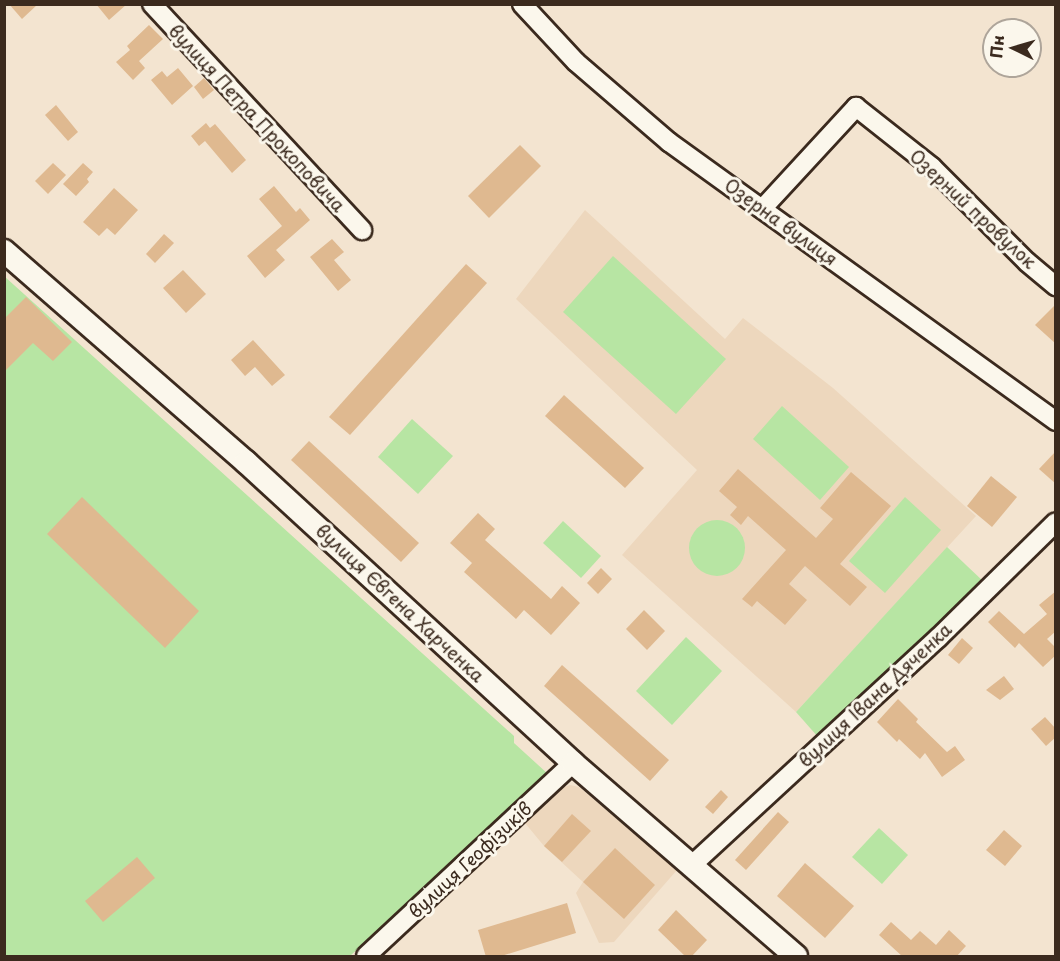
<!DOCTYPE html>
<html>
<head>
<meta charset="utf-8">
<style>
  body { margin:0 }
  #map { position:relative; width:1060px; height:961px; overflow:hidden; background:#f3e4d0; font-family:"Playpen Sans",sans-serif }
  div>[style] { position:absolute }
  .built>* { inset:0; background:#edd7bd }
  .green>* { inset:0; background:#b7e5a3 }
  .round { border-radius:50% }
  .building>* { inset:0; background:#dfb990 }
  .roads { filter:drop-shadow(2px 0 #3b2a1e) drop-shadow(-2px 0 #3b2a1e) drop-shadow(0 2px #3b2a1e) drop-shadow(0 -2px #3b2a1e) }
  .minor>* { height:18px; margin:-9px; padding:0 9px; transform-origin:9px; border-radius:9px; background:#fbf7ec }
  .major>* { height:22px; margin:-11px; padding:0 11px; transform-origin:11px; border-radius:11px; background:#fbf7ec }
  span { translate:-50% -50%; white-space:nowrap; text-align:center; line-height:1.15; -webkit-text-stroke:6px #fbf7ec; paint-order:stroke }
  .street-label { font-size:18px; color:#3b2a1e }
  .frame { position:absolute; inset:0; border:6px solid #3b2a1e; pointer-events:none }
  .north { position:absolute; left:982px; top:18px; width:60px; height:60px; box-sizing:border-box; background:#fbf7ec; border:2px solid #aea59a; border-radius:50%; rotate:275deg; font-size:16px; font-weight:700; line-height:24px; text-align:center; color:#3b2a1e }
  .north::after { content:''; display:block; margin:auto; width:21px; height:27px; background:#3b2a1e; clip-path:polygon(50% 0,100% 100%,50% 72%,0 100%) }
</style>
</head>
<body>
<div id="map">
  <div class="built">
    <i style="clip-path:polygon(585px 210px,725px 339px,743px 318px,833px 388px,976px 516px,796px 712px,622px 555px,697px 470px,516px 299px)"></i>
    <i style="clip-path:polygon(570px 785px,579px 787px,677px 870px,614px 942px,599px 943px,576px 893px,583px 882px,544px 846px,525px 823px,559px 789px)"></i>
  </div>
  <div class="green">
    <i style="clip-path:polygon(613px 256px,726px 359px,676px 414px,563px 312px)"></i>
    <i style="clip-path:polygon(4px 276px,514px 736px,514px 743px,548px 774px,350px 956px,5px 956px)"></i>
    <i style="clip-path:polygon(782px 406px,849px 467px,820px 500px,753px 439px)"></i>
    <i style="clip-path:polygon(412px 419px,453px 456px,418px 494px,378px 457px)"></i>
    <i style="clip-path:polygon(905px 497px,941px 530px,885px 593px,849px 561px)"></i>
    <i class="round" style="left:689px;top:520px;width:56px;height:56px"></i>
    <i style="clip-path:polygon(563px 521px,601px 556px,581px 578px,543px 543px)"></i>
    <i style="clip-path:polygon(947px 547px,984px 582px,818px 737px,796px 712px)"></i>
    <i style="clip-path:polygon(686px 637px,722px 671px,672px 725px,636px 691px)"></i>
    <i style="clip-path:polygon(879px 828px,908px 855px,882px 884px,852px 857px)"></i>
  </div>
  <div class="building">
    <i style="clip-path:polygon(9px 4px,38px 4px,22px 19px)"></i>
    <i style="clip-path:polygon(96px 4px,127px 4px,109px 20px)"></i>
    <i style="clip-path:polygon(149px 25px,163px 39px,139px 61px,145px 68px,133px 80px,116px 62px,130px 50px,127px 46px)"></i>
    <i style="clip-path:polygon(178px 68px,193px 86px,172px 105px,151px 80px,162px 71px,167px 77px)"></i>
    <i style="clip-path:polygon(204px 78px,214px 90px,203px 99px,194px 87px)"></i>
    <i style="clip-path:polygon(56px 105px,78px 132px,68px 141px,45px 115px)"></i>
    <i style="clip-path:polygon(206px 123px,210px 128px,215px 124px,246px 160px,232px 173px,205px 141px,199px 146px,191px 136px)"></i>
    <i style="clip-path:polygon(520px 145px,541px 166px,489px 218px,468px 196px)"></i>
    <i style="clip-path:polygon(53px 163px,66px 175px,48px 194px,35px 181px)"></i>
    <i style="clip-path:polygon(83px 163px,93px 172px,87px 179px,89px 182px,76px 196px,63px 184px)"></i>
    <i style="clip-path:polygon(274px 186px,296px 212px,300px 208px,310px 220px,276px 250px,285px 260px,265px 278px,247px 256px,282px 226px,259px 199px)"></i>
    <i style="clip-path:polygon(114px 188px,138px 210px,115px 235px,107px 228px,99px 236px,83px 222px)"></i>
    <i style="clip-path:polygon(164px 234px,174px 243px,155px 263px,146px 254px)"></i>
    <i style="clip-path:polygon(332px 239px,344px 252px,334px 260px,351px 280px,338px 291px,310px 257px)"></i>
    <i style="clip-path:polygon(466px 264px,487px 283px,350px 435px,329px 417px)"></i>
    <i style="clip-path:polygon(183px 270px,206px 294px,186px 313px,163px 288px)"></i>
    <i style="clip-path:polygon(26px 297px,72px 342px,53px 361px,33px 343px,4px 372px,4px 319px)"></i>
    <i style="clip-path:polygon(1056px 304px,1056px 344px,1035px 325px)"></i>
    <i style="clip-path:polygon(253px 340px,285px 375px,272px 386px,255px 367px,245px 376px,231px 360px)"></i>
    <i style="clip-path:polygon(564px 395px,644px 468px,625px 488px,545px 416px)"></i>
    <i style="clip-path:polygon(309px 441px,419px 543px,401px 562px,291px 460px)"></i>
    <i style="clip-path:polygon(1056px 451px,1056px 484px,1039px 469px)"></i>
    <i style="clip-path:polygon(738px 469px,816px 538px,833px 519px,820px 508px,851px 472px,891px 506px,840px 564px,867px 587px,850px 606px,805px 566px,789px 584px,807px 600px,785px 625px,757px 601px,752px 607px,742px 599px,786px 550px,748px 516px,741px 525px,730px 515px,737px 507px,719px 491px)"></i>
    <i style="clip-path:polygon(991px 476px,1017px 497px,992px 527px,967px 506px)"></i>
    <i style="clip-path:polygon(82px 497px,199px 611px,165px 648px,47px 534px)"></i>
    <i style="clip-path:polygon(478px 513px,495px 529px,485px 540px,551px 599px,562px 586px,580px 603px,551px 635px,524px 610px,516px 619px,464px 572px,472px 563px,450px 543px)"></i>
    <i style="clip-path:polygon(601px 568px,612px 579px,598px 594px,587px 583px)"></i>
    <i style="clip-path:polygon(1056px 591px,1056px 631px,1047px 639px,1056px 648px,1056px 655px,1043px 667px,1019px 643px,1015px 648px,988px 622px,999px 611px,1024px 634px,1047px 614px,1039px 605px)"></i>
    <i style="clip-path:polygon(644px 610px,665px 631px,647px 650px,626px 629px)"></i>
    <i style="clip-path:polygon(962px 638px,973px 648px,959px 664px,948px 655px)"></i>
    <i style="clip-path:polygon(562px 665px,669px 760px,650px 781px,544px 686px)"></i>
    <i style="clip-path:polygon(1004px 676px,1014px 689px,1000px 700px,986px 690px)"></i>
    <i style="clip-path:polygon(898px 699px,918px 719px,916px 722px,947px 752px,955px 746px,965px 760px,942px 777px,925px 753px,920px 759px,899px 739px,897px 742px,877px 722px)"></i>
    <i style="clip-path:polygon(1045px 717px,1056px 729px,1056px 737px,1046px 746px,1031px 729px)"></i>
    <i style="clip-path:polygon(721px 790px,728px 797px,713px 814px,705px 807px)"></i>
    <i style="clip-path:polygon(778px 812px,789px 822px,746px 870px,735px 860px)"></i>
    <i style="clip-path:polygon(572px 814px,591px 831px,562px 862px,544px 846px)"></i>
    <i style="clip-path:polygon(1004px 830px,1022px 846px,1005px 866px,986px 850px)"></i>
    <i style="clip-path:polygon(615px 848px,655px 885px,624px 919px,583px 882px)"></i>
    <i style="clip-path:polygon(137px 857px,155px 878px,103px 922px,85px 901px)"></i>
    <i style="clip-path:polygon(805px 863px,854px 906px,825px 938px,777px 896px)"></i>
    <i style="clip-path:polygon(567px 903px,576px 933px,498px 957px,486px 957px,478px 930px)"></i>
    <i style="clip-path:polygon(676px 910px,707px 940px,691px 957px,686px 957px,658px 930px)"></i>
    <i style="clip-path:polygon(891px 922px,911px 940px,920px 931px,936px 945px,949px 930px,966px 946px,956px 957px,903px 957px,879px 935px)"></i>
  </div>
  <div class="roads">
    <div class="minor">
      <i style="left:152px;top:4px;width:309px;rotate:47.1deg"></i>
      <i style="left:522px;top:4px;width:79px;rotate:47deg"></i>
      <i style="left:576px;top:62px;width:123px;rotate:40.7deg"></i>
      <i style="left:669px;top:142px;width:477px;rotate:35.8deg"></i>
      <i style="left:762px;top:209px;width:139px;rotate:-47.3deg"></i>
      <i style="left:856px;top:107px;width:97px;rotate:38.3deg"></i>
      <i style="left:932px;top:167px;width:134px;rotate:45deg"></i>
      <i style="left:1027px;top:262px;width:38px;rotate:40deg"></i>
      <i style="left:692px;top:865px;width:335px;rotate:-42.7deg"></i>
      <i style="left:938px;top:638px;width:165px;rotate:-44.5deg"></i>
      <i style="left:366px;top:956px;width:283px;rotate:-43deg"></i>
    </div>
    <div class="major">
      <i style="left:4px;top:251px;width:321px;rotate:41.1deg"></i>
      <i style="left:246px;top:462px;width:444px;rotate:42.6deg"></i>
      <i style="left:573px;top:763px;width:295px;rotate:40.9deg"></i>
    </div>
  </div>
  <div class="street-label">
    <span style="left:257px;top:118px;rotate:47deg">вулиця Петра Прокоповича</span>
    <span style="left:973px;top:209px;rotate:43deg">Озерний провулок</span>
    <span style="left:781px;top:222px;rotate:36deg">Озерна вулиця</span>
    <span style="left:400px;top:603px;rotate:43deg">вулиця Євгена Харченка</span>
    <span style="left:875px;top:695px;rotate:-43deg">вулиця Івана Дяченка</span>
    <span style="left:470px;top:860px;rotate:-43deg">вулиця Геофізиків</span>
  </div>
  <div class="frame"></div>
  <div class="north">Пн</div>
</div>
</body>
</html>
